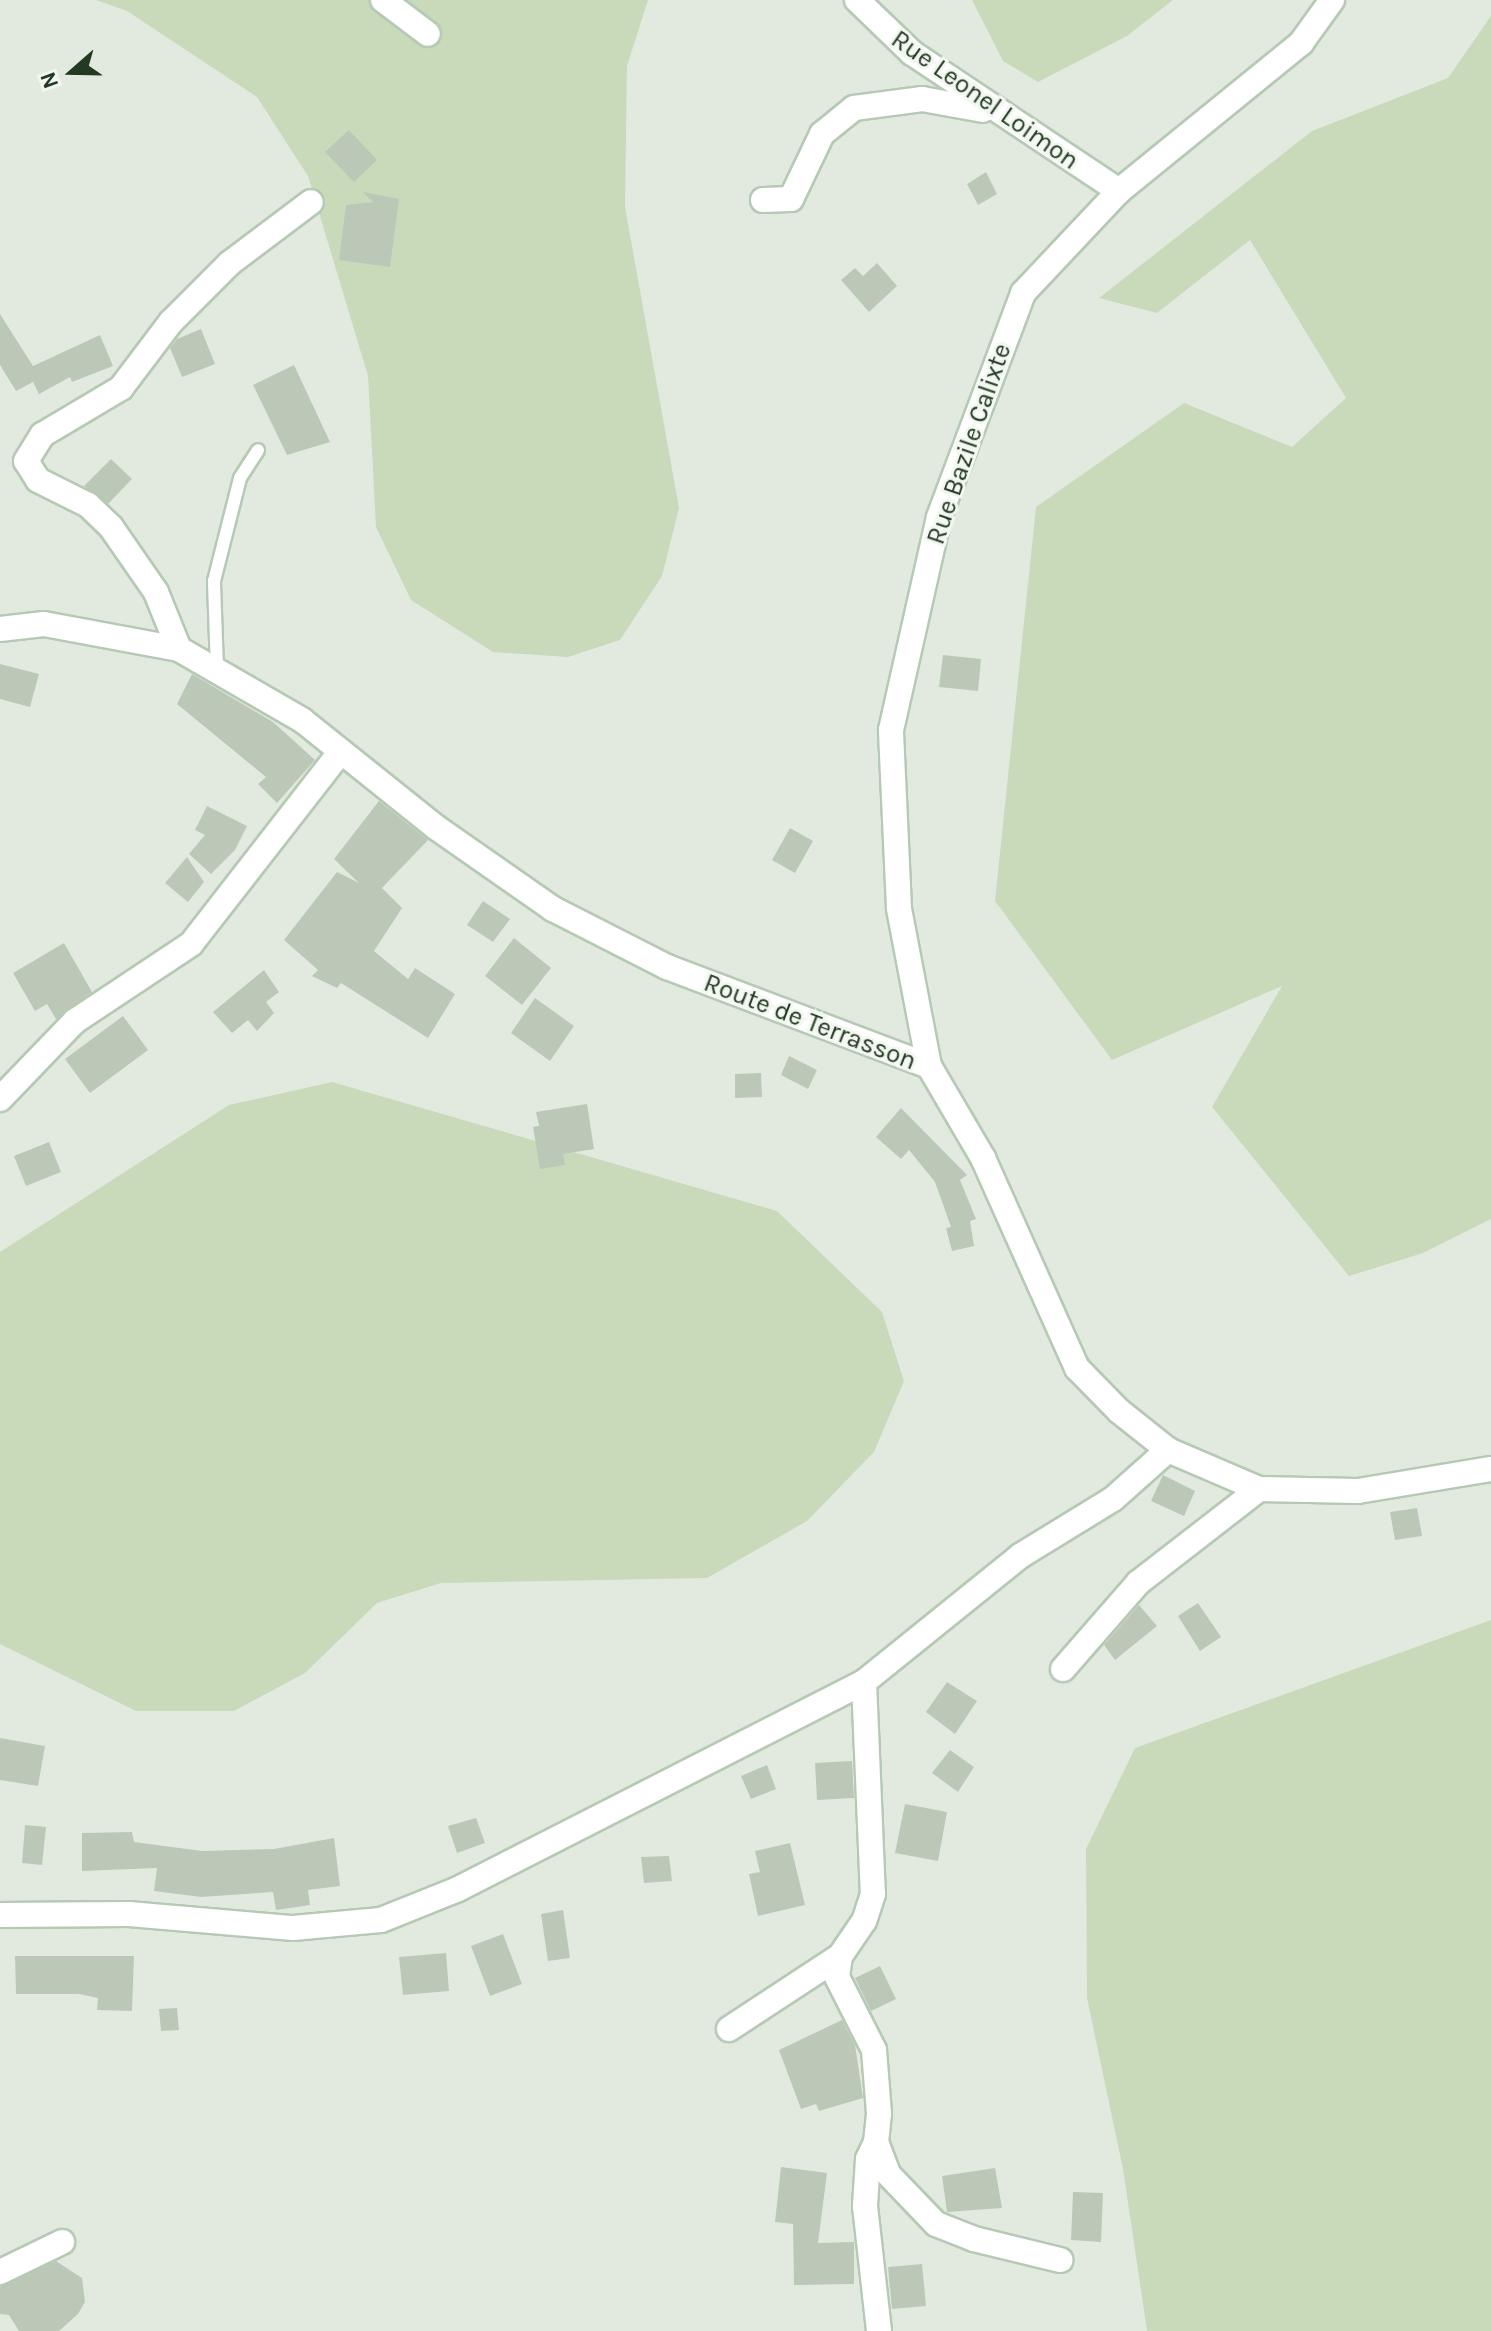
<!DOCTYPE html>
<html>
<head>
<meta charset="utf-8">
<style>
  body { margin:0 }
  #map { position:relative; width:1491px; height:2331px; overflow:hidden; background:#e2eae0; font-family:Karla,sans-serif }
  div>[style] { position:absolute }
  .green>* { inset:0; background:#c9daba }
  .building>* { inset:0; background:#bbc8b8 }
  .roads { filter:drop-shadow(2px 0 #b6c9b4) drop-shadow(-2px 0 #b6c9b4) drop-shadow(0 2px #b6c9b4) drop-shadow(0 -2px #b6c9b4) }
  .lane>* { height:12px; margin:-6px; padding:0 6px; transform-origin:6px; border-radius:6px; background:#fff }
  .street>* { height:24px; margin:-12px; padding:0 12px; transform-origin:12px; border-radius:12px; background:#fff }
  .secondary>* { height:24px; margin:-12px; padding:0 12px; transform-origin:12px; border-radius:12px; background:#fff }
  span { translate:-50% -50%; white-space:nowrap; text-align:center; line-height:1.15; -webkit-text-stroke:6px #f2f7f0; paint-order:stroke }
  .street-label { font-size:26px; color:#223922 }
  .north { position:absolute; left:32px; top:32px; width:80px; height:80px; -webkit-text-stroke:6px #f2f7f0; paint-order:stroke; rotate:250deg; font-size:22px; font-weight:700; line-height:32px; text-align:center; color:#223922 }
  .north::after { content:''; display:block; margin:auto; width:28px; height:36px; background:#223922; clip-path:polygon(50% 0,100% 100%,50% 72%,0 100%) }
</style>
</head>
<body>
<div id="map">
  <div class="green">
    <i style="clip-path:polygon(96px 0,648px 0,627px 66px,625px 207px,679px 508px,662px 576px,620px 640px,568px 657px,493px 652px,411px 600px,376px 527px,368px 376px,308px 176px,257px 97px,127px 11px)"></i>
    <i style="clip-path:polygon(972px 0,1173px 0,1127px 36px,1038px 82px,1003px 61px)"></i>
    <i style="clip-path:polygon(1491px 16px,1491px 1219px,1423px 1253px,1349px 1276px,1212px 1107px,1282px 986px,1112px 1060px,995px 901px,1036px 507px,1184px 403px,1292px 447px,1346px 398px,1250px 240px,1157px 313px,1099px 298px,1312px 131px,1448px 78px)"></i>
    <i style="clip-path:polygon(332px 1082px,777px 1211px,882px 1312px,904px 1381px,874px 1452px,807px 1521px,707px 1578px,441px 1583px,377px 1603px,305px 1673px,234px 1711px,136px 1711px,0 1644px,0 1252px,229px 1105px)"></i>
    <i style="clip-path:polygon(1491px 1620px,1491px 2331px,1147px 2331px,1123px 2169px,1087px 1998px,1086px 1849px,1135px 1748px)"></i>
  </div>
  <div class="building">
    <i style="clip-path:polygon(349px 130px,377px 160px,354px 182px,325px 152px)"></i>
    <i style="clip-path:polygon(986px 172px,997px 194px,978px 205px,967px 184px)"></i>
    <i style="clip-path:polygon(363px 192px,399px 199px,390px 267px,339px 260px,346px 205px,373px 202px)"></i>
    <i style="clip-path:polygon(877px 263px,897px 286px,869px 312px,841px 280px,855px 268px,863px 276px)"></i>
    <i style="clip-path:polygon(0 314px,33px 366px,100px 335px,113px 366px,72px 382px,70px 377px,39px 394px,33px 382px,16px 391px,0 365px)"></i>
    <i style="clip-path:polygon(201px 329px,215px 364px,182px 377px,170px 348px,177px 339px)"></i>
    <i style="clip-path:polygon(294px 365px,330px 442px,287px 455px,253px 385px)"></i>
    <i style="clip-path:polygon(111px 459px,132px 479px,108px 504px,84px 486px)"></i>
    <i style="clip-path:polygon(943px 655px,981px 659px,978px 691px,939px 687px)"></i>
    <i style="clip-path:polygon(0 664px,39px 674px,30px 707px,0 699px)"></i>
    <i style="clip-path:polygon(192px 674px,273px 722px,315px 760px,277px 803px,258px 784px,266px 777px,177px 704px)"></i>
    <i style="clip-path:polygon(379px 801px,428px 840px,382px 888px,402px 908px,374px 951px,408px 979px,415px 968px,455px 994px,428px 1038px,341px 983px,337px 988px,312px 976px,318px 970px,284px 940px,337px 872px,359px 883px,334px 859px)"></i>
    <i style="clip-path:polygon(207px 806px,247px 826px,235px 850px,211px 874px,189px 854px,205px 835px,195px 830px)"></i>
    <i style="clip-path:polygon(790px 828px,813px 841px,795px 873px,772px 860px)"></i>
    <i style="clip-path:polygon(187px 857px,204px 882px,188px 902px,165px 883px)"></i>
    <i style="clip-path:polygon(483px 901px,510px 919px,493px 942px,467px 925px)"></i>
    <i style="clip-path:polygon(514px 938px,551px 968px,522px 1005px,485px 976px)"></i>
    <i style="clip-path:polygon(64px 943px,92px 992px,56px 1019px,47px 1004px,35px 1011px,13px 973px)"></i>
    <i style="clip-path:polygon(264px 970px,279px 992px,266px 1002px,274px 1013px,257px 1031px,248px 1020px,232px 1033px,213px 1012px)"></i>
    <i style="clip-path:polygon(535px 998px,574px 1026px,550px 1061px,511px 1033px)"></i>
    <i style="clip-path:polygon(123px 1016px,148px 1050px,90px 1093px,65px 1059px)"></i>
    <i style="clip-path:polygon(789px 1056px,817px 1070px,808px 1089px,781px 1075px)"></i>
    <i style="clip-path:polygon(761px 1073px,762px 1097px,735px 1098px,735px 1074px)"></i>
    <i style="clip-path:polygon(587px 1104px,594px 1149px,563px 1154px,565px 1165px,540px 1169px,533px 1127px,539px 1126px,536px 1112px)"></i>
    <i style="clip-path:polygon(901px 1108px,967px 1175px,960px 1180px,976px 1219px,970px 1221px,974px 1246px,952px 1251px,946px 1228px,951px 1227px,935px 1182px,909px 1150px,901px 1159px,876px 1137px)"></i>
    <i style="clip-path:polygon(49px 1142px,61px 1172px,26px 1186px,14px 1156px)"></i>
    <i style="clip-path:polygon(1163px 1475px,1195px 1491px,1184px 1516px,1151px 1501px)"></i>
    <i style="clip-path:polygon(1417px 1508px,1422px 1536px,1395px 1540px,1390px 1512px)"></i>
    <i style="clip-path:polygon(1198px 1603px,1221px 1637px,1200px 1651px,1178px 1616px)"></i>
    <i style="clip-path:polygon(1139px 1605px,1157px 1626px,1115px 1660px,1104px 1645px)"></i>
    <i style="clip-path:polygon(947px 1682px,977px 1701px,955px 1734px,926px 1712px)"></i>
    <i style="clip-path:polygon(0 1738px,45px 1746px,38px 1786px,0 1780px)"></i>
    <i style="clip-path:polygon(950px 1750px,974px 1767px,958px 1792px,932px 1773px)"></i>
    <i style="clip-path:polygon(852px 1761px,854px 1798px,817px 1800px,815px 1763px)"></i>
    <i style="clip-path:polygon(767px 1765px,776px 1789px,751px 1799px,741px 1776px)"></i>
    <i style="clip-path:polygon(905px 1804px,947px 1812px,938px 1861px,895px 1853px)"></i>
    <i style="clip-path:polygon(476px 1818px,485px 1843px,457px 1853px,448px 1826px)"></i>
    <i style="clip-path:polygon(25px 1825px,46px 1827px,42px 1865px,22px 1863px)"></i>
    <i style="clip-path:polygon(132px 1832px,134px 1842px,202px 1851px,274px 1849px,334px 1838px,340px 1886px,308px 1890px,310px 1905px,276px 1910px,273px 1892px,201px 1897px,154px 1891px,157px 1868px,82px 1871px,82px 1833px)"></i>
    <i style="clip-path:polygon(790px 1843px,805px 1905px,758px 1916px,749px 1874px,760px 1872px,755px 1851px)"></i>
    <i style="clip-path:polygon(669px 1856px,672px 1881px,644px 1883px,641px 1857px)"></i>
    <i style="clip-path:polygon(563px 1910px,570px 1958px,548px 1961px,541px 1914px)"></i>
    <i style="clip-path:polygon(503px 1934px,522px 1984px,490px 1996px,471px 1946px)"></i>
    <i style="clip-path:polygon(446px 1953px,449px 1991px,403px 1995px,399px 1957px)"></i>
    <i style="clip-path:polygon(15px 1956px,134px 1956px,132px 2011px,97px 2010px,98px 1998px,79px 1994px,16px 1994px)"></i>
    <i style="clip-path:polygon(880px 1966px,896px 1999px,871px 2011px,855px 1978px)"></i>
    <i style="clip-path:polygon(177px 2008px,179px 2030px,161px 2031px,159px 2009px)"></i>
    <i style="clip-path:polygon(842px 2020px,855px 2045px,863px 2098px,819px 2111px,816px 2104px,801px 2109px,779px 2050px)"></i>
    <i style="clip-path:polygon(781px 2167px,827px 2173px,818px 2243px,854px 2242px,854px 2284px,794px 2285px,793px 2224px,775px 2222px)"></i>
    <i style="clip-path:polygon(995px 2168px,1002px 2208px,947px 2212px,942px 2176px)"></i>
    <i style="clip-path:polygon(1073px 2192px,1103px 2193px,1101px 2242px,1071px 2240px)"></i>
    <i style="clip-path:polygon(56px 2261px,82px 2278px,85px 2302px,78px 2314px,59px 2331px,19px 2331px,9px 2315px,0 2314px,0 2287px)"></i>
    <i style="clip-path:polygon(922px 2264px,926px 2306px,892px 2309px,888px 2267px)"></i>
  </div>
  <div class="roads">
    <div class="lane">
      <i style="left:217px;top:669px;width:88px;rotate:-92deg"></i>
      <i style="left:214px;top:581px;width:106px;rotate:-75.8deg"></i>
      <i style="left:240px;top:478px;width:33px;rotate:-57deg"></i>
    </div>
    <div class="street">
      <i style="left:383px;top:0;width:56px;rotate:37.1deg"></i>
      <i style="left:857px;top:0;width:76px;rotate:43.9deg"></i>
      <i style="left:912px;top:53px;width:249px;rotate:33.7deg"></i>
      <i style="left:763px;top:200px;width:28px;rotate:-2deg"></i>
      <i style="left:791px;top:199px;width:72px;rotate:-64.5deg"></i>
      <i style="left:822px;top:134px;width:41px;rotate:-39.1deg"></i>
      <i style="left:854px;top:108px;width:69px;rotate:-7.5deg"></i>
      <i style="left:922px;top:99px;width:62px;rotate:10.2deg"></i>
      <i style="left:179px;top:649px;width:61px;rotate:-112deg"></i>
      <i style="left:156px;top:592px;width:79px;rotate:-124.7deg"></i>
      <i style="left:111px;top:527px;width:32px;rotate:-136deg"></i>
      <i style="left:88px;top:505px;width:56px;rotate:-153.4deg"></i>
      <i style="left:38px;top:480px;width:22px;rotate:-122deg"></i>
      <i style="left:26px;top:461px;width:31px;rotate:-58deg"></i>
      <i style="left:42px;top:435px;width:92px;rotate:-30.7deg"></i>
      <i style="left:121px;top:388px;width:83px;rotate:-52.9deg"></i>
      <i style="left:171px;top:322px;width:83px;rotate:-45deg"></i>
      <i style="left:230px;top:263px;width:101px;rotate:-37deg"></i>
      <i style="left:929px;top:1066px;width:161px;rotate:-100.8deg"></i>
      <i style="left:899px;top:908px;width:178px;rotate:-92.6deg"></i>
      <i style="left:891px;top:730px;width:218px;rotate:-77.3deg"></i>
      <i style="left:939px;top:517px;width:239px;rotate:-69.4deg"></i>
      <i style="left:1023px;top:293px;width:140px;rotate:-46.7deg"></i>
      <i style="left:1119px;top:191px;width:235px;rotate:-39.1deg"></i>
      <i style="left:1301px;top:43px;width:53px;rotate:-54.2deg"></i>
      <i style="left:0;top:1099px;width:108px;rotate:-46.1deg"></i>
      <i style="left:75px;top:1021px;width:139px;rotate:-33.6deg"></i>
      <i style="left:191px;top:944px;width:244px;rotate:-52.1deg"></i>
      <i style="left:1063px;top:1669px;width:114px;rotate:-48.9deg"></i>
      <i style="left:1138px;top:1583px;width:153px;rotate:-37.8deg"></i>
      <i style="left:864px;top:1682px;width:212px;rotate:87.6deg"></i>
      <i style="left:873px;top:1894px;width:28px;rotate:108deg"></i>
      <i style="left:864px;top:1921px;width:42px;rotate:124.4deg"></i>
      <i style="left:840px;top:1956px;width:21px;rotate:98deg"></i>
      <i style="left:837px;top:1977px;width:82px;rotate:63.1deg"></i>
      <i style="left:874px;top:2050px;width:64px;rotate:85.5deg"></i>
      <i style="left:879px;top:2114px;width:28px;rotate:96deg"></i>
      <i style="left:876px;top:2142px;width:19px;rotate:115deg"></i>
      <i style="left:868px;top:2159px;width:47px;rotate:93.7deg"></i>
      <i style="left:865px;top:2206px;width:126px;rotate:83.6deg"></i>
      <i style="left:0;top:1915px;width:129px;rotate:-0.4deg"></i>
      <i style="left:129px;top:1914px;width:165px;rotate:4.9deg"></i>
      <i style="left:293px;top:1928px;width:88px;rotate:-5.2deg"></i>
      <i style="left:381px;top:1920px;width:83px;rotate:-21.9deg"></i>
      <i style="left:458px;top:1889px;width:456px;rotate:-27deg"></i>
      <i style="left:864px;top:1682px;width:201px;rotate:-38.9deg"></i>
      <i style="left:1020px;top:1556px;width:109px;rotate:-31.5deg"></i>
      <i style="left:1113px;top:1499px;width:74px;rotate:-41.7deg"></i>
      <i style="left:729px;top:2029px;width:133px;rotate:-33.3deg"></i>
      <i style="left:876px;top:2142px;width:34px;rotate:69deg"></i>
      <i style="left:888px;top:2174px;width:69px;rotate:46.2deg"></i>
      <i style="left:936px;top:2224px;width:41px;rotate:21.5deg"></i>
      <i style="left:974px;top:2239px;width:89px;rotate:13.7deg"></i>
      <i style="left:0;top:2272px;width:69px;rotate:-25.8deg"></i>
    </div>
    <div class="secondary">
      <i style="left:0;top:629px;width:44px;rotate:-6.5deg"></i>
      <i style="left:44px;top:624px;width:137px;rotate:10.5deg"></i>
      <i style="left:179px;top:649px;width:142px;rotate:30deg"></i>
      <i style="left:302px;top:720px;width:173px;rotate:38.7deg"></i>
      <i style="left:437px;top:828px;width:141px;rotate:34.9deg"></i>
      <i style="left:553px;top:909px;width:128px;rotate:27deg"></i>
      <i style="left:667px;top:967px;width:280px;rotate:20.7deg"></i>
      <i style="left:929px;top:1066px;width:107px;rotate:59.6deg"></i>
      <i style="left:983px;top:1158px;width:230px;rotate:65.9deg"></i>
      <i style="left:1077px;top:1368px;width:60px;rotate:45.7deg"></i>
      <i style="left:1119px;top:1411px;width:63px;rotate:38.5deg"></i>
      <i style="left:1168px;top:1450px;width:99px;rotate:23.2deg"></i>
      <i style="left:1259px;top:1489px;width:99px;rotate:1.2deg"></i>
      <i style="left:1358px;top:1491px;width:135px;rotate:-9.4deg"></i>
    </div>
  </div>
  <div class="street-label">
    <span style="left:985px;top:100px;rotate:35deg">Rue Leonel Loimon</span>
    <span style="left:969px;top:444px;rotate:-71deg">Rue Bazile Calixte</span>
    <span style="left:810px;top:1022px;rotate:21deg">Route de Terrasson</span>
  </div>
  <div class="north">N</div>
</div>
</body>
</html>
